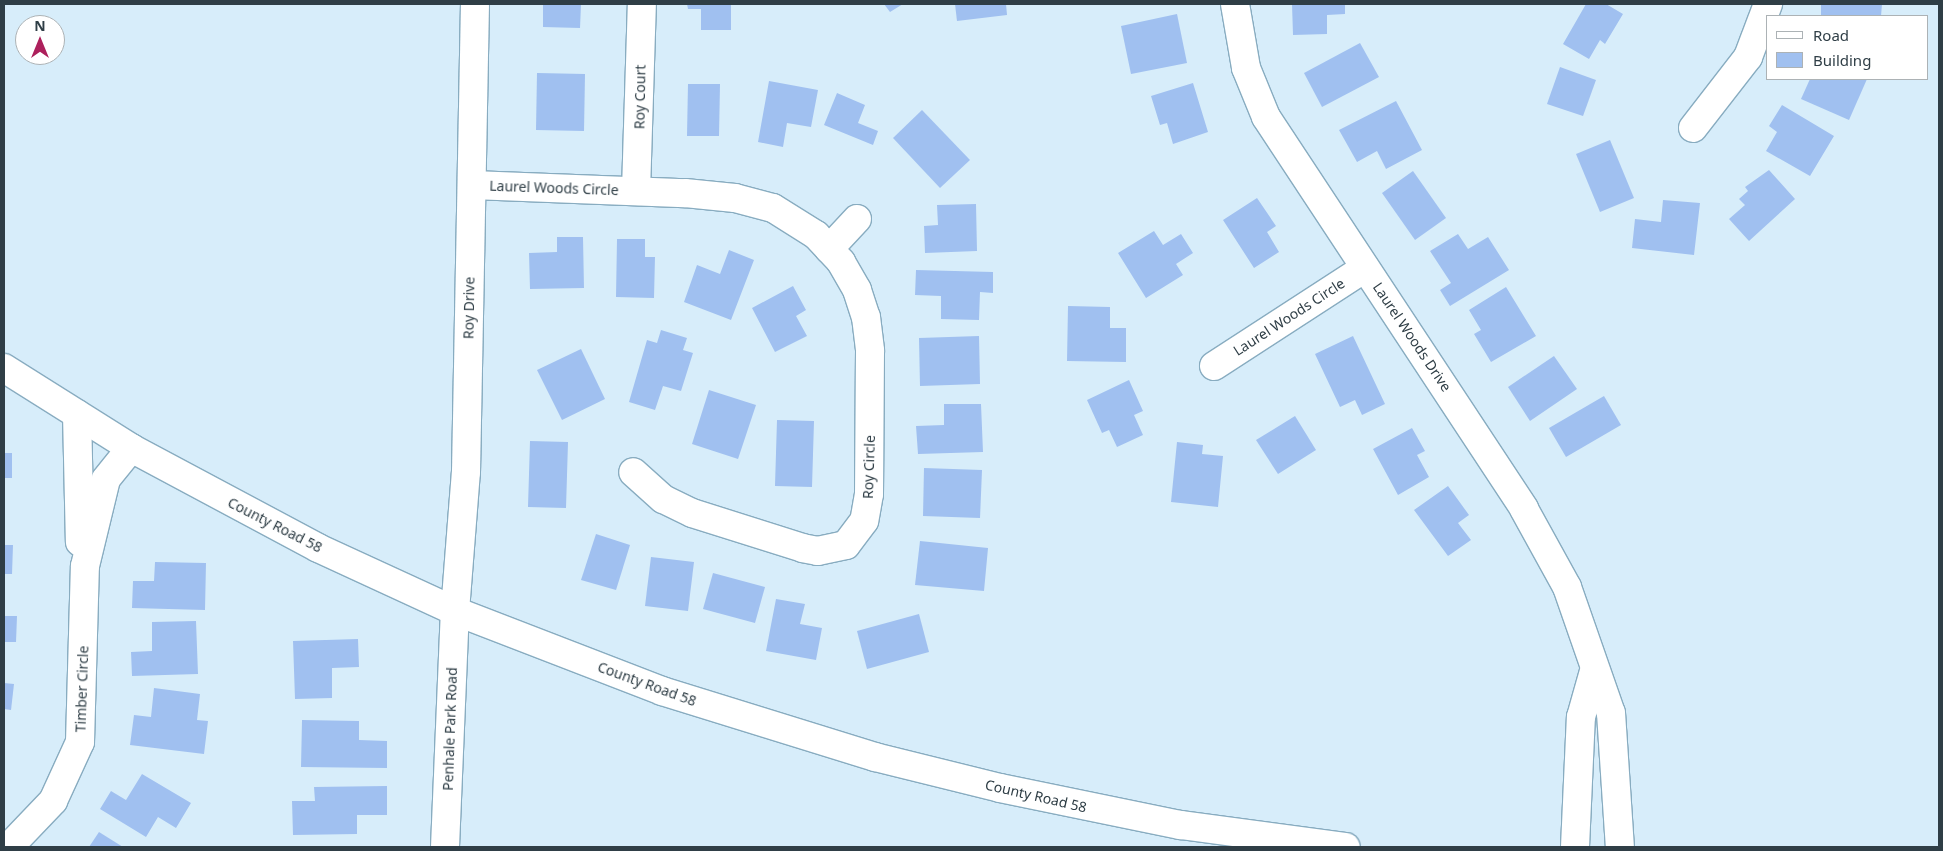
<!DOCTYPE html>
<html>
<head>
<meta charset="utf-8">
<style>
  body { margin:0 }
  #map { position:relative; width:1943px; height:851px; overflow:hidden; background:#d7edfa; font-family:"Noto Sans",sans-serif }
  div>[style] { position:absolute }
  .building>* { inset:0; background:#a0c0f0 }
  .roads { filter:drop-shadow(1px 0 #88acc0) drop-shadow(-1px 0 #88acc0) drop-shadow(0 1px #88acc0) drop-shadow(0 -1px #88acc0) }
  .minor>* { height:28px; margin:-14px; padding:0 14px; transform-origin:14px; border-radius:14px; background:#fff }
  span { translate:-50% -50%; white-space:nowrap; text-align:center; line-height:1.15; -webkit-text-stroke:4px #fff; paint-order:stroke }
  .street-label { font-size:14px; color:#2f3e46 }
  .frame { position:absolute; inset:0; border:5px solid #2f3e46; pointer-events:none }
  .legend { position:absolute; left:1766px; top:15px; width:162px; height:65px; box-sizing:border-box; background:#fff; border:1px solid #acb2b5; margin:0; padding:6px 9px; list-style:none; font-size:15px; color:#2f3e46 }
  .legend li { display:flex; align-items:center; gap:10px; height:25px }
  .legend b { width:25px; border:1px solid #acb2b5 }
  .north { position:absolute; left:15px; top:15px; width:50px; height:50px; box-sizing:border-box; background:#fff; border:1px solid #acb2b5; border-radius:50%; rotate:0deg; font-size:14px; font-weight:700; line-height:20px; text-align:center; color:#2f3e46 }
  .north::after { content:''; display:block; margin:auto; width:18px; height:22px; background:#ad205c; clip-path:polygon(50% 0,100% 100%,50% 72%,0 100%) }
</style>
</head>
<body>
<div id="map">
  <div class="building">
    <i style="clip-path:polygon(543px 4px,581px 4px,580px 28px,543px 27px)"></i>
    <i style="clip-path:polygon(687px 4px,731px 4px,731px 30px,701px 30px,701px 9px,688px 9px)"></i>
    <i style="clip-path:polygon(884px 4px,903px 4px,890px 12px)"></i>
    <i style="clip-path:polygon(955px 4px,1006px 4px,1007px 15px,957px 21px)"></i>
    <i style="clip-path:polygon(1292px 4px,1345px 4px,1345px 14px,1327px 15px,1327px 34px,1293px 35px)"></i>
    <i style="clip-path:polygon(1586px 4px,1606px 4px,1623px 14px,1605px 44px,1600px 40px,1589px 59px,1563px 44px)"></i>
    <i style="clip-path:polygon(1821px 4px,1882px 4px,1881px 16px,1821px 16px)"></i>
    <i style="clip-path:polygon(1177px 14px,1187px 63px,1131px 74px,1121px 26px)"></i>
    <i style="clip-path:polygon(1360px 43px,1379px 77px,1322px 107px,1304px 73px)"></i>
    <i style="clip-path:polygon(1560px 67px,1596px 80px,1583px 116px,1547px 104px)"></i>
    <i style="clip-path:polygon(537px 73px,585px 74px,584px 131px,536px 130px)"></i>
    <i style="clip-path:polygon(1810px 79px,1867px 79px,1849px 120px,1801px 99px)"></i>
    <i style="clip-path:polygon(769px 81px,818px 90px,811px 127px,787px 123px,783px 147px,758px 142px)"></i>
    <i style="clip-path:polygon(1193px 83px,1208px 132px,1173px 144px,1167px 123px,1160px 125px,1151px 96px)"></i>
    <i style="clip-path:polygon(688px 84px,720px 84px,719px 136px,687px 136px)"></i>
    <i style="clip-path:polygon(837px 93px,865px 105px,858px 123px,878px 131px,873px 145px,824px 125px)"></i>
    <i style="clip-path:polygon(1396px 101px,1422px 150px,1386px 169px,1377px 151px,1357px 162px,1339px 130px)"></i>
    <i style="clip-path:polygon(1782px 105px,1834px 136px,1810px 176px,1766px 151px,1777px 132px,1769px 126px)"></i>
    <i style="clip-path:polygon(922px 110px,970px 160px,940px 188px,893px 138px)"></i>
    <i style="clip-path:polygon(1610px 140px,1634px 198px,1600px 212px,1576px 154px)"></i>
    <i style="clip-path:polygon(1769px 170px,1795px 199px,1749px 241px,1729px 219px,1745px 205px,1739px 199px,1748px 191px,1745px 187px)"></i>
    <i style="clip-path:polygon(1413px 171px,1446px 218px,1415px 240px,1382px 193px)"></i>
    <i style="clip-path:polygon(1257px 198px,1276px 226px,1267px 232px,1279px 252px,1254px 268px,1223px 220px)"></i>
    <i style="clip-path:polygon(1663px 200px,1700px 203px,1694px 255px,1632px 248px,1635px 219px,1661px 222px)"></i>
    <i style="clip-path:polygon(976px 204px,977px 251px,925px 253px,924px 226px,938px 225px,937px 205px)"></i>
    <i style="clip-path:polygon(1154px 231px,1163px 245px,1181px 234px,1193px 253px,1176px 264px,1183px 275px,1146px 298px,1118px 253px)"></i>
    <i style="clip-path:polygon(1458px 234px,1468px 249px,1488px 237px,1509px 270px,1450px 306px,1440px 290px,1451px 283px,1430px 251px)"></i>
    <i style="clip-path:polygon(557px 237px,583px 237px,584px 288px,530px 289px,529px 253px,557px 252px)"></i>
    <i style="clip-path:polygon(617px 239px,645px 239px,645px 257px,655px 257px,654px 298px,616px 297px)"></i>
    <i style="clip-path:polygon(729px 250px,754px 260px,731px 320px,684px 302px,697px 265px,720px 274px)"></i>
    <i style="clip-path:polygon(916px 270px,993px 272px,993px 293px,980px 292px,979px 320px,941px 319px,941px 296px,915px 295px)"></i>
    <i style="clip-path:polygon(793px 286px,806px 310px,796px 316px,807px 336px,775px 352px,752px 308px)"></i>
    <i style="clip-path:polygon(1506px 287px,1536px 336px,1491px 362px,1474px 334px,1481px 330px,1469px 310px)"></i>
    <i style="clip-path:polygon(1068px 306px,1110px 307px,1110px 328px,1126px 328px,1126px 362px,1067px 361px)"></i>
    <i style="clip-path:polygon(661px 330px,687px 338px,683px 350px,693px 353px,681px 391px,663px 386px,655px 410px,629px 402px,647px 340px,657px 343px)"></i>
    <i style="clip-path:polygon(979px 336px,980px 384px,920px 386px,919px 338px)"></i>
    <i style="clip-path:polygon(1353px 336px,1385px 404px,1362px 415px,1355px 400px,1340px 407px,1315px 354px)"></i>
    <i style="clip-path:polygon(581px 349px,605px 399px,562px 420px,537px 370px)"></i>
    <i style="clip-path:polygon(1554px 356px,1577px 389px,1530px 421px,1508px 387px)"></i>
    <i style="clip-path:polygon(1129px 380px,1143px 411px,1134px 415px,1143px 435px,1117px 447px,1109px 430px,1102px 433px,1087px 400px)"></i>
    <i style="clip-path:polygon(709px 390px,756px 405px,738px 459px,692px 444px)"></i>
    <i style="clip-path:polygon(1604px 396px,1621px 425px,1566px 457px,1549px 428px)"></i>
    <i style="clip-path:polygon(944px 404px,981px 404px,983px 452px,918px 454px,916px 426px,944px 425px)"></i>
    <i style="clip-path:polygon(1295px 416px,1316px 450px,1278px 474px,1256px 440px)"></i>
    <i style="clip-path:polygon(777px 420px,814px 421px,812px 487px,775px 486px)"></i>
    <i style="clip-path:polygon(1412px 428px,1425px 451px,1417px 455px,1429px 477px,1398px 495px,1373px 449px)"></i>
    <i style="clip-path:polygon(530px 441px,568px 442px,566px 508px,528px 507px)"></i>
    <i style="clip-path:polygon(1177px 442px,1203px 445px,1202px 454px,1223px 456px,1218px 507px,1171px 502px)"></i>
    <i style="clip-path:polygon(4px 453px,12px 453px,12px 478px,4px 478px)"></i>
    <i style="clip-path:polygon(924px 468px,982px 470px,980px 518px,923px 516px)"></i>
    <i style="clip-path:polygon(1448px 486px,1469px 515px,1458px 523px,1471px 540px,1448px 556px,1414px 510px)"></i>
    <i style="clip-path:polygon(596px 534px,630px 545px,616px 590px,581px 580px)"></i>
    <i style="clip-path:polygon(920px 541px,988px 548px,984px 591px,915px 585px)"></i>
    <i style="clip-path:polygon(4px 545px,13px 545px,12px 574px,4px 574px)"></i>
    <i style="clip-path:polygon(651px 557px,694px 562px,688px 611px,645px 606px)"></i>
    <i style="clip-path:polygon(155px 562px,206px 563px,205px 610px,132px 608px,133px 581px,154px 581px)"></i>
    <i style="clip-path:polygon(713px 573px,765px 587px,755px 623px,703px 609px)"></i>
    <i style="clip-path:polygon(776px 599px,805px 604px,800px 624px,822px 628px,816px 660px,766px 651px)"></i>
    <i style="clip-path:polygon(919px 614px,929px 652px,867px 669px,857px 631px)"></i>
    <i style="clip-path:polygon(4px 616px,17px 616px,16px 642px,4px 642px)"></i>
    <i style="clip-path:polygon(196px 621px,198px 674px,132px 676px,131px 652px,152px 651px,152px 622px)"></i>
    <i style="clip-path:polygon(358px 639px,359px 667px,332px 668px,332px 698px,295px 699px,293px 641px)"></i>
    <i style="clip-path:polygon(4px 683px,14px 684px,11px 710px,4px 709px)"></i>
    <i style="clip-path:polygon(154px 688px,200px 694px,197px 720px,208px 721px,204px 754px,130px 745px,134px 715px,151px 717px)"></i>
    <i style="clip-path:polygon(302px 720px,359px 721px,359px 740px,387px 741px,387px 768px,301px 767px)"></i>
    <i style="clip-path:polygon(142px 774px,191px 803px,176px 828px,158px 817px,146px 837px,100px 809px,111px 791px,126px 800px)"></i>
    <i style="clip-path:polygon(387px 786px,387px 815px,357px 815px,357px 834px,293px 835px,292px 801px,315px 801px,314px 787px)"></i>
    <i style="clip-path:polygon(99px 832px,123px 847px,89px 847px)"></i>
  </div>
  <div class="roads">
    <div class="minor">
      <i style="left:1235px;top:4px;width:65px;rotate:80.2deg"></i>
      <i style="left:1246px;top:68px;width:53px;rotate:67.8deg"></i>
      <i style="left:1266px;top:117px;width:469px;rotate:56.6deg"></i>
      <i style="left:1524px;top:509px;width:89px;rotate:61.1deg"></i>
      <i style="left:1567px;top:587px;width:133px;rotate:70.8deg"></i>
      <i style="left:1611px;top:713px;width:134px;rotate:86.2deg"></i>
      <i style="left:1693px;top:128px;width:90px;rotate:-52.2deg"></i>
      <i style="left:1748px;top:57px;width:57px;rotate:-69.3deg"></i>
      <i style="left:472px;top:185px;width:213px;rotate:2.2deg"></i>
      <i style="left:685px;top:193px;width:50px;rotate:5.7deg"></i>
      <i style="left:735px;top:198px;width:39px;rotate:15deg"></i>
      <i style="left:773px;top:208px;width:51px;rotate:32.1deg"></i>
      <i style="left:816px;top:235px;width:37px;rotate:47deg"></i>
      <i style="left:841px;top:262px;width:32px;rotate:60deg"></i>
      <i style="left:857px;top:290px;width:28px;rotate:72deg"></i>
      <i style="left:866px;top:317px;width:34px;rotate:83deg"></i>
      <i style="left:870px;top:351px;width:143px;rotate:90.4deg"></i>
      <i style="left:869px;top:494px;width:27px;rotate:100deg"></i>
      <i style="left:864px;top:521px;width:30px;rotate:127deg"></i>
      <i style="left:846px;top:545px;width:29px;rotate:168deg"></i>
      <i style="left:818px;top:551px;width:15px;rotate:-169deg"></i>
      <i style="left:803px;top:548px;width:116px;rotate:-162.5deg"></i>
      <i style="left:692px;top:513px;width:32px;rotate:-154deg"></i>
      <i style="left:663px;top:499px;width:40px;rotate:-138deg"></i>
      <i style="left:636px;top:191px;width:187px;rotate:-88.2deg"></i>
      <i style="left:829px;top:249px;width:41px;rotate:-47deg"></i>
      <i style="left:1214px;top:366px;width:180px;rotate:-33deg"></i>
      <i style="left:4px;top:368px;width:150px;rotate:32.2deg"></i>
      <i style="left:131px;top:448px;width:212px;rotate:28.1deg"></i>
      <i style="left:318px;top:548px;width:151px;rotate:24.7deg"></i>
      <i style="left:455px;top:611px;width:222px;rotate:21.1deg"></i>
      <i style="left:662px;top:691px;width:223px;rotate:17.2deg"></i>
      <i style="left:875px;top:757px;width:129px;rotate:13.9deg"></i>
      <i style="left:1000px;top:788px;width:185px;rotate:11.6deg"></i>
      <i style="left:1181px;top:825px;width:166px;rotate:7.6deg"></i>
      <i style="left:77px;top:414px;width:128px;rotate:88.7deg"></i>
      <i style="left:9px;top:847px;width:64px;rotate:-46.3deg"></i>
      <i style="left:53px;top:801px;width:65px;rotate:-65.4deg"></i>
      <i style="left:80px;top:742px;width:176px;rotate:-88.4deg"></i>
      <i style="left:85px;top:566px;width:89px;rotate:-76.4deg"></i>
      <i style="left:106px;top:479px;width:40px;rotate:-51deg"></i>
      <i style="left:445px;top:847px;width:236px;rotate:-87.6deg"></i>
      <i style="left:455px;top:611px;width:139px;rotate:-85.5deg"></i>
      <i style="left:466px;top:472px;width:468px;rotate:-88.9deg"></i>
      <i style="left:1575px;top:847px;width:130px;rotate:-87.4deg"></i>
      <i style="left:1581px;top:717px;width:48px;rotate:-74.2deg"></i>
    </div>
  </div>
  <div class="street-label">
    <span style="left:640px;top:97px;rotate:-89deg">Roy Court</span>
    <span style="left:554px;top:188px;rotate:2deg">Laurel Woods Circle</span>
    <span style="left:469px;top:308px;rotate:-89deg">Roy Drive</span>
    <span style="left:1289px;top:317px;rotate:-33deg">Laurel Woods Circle</span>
    <span style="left:1412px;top:337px;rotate:56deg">Laurel Woods Drive</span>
    <span style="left:869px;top:467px;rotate:-88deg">Roy Circle</span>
    <span style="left:275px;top:525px;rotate:27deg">County Road 58</span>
    <span style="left:647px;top:684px;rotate:20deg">County Road 58</span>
    <span style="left:82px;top:689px;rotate:-88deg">Timber Circle</span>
    <span style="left:450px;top:729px;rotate:-88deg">Penhale Park Road</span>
    <span style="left:1036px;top:796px;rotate:13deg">County Road 58</span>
  </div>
  <div class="frame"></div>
  <ul class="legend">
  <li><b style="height:6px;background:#fff"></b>Road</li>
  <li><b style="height:14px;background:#a0c0f0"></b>Building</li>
  </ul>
  <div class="north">N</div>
</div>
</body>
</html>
